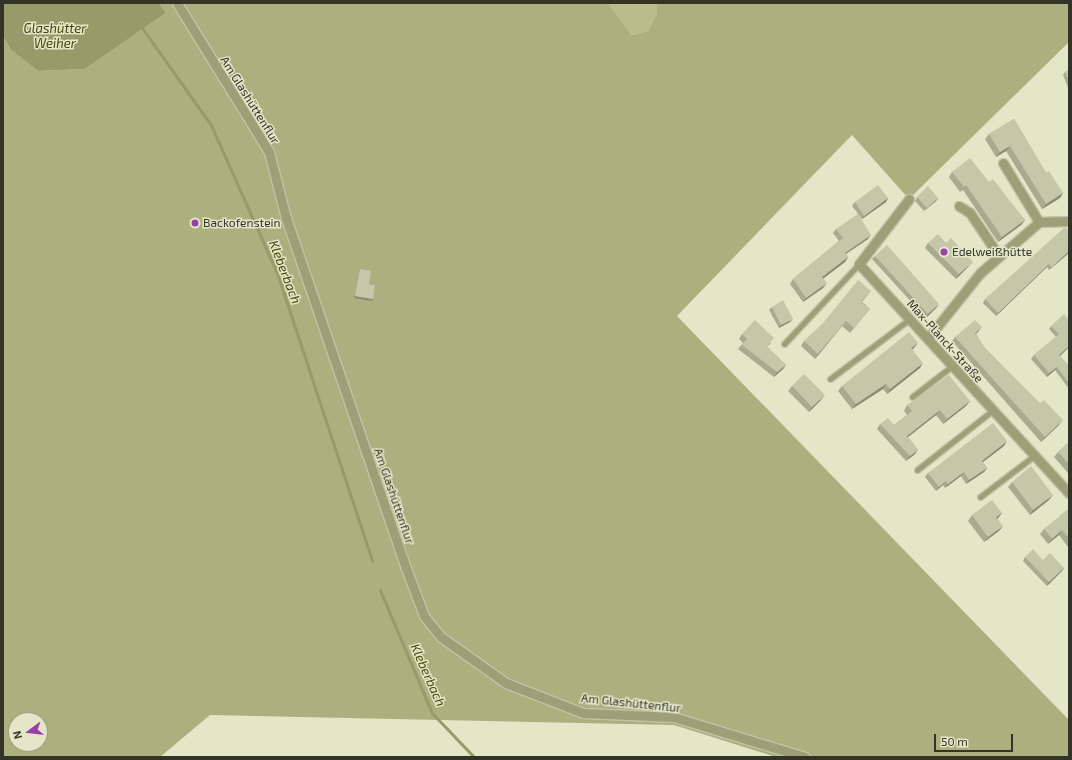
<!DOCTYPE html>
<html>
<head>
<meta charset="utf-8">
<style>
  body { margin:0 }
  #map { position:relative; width:1072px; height:760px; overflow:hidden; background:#e4e7c7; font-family:"Exo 2",sans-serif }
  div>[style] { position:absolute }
  .green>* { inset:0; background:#b8bd8b }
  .forest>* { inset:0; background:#acb07e }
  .water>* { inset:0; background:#979a69 }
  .stream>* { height:3px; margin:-1.5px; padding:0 1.5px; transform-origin:1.5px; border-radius:1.5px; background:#979a69 }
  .roads { filter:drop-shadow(1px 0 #c0c3a7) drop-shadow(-1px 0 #c0c3a7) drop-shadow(0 1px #c0c3a7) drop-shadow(0 -1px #c0c3a7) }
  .lane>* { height:4.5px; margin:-2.25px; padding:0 2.25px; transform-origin:2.25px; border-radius:2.25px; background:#9da077 }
  .street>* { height:9px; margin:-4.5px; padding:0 4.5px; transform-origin:4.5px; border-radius:4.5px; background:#9da077 }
  .wall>* { inset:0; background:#a9ab90 }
  .shaded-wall>* { inset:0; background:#898b76 }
  .building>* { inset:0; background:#c4c7a8 }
  .dots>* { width:11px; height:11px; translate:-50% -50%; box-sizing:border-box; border:2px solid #e4e7c7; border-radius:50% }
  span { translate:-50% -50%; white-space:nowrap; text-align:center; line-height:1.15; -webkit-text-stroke:3px #e4e7c7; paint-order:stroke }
  .street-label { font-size:12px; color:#323427 }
  .poi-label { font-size:12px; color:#323427 }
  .left { translate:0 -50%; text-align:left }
  .water-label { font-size:13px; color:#434506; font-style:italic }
  .frame { position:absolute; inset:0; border:4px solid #323427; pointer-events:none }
  .north { position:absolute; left:8px; top:712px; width:40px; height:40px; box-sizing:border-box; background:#e4e7c7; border:1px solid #9d9f87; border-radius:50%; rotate:255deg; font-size:11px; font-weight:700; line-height:16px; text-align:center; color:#323427 }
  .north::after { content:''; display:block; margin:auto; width:14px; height:18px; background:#9a3ea9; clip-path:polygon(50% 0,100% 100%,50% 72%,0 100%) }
  .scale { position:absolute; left:934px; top:734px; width:79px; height:18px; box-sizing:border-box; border:2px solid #323427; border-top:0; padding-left:5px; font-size:12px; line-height:14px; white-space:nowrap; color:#323427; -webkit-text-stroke:3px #e4e7c7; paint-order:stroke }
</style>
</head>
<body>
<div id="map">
  <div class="green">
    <i style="clip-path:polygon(608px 3px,657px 3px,657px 13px,648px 31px,630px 35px)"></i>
  </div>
  <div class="forest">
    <i style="clip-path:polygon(evenodd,159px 3px,608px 3px,631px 35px,648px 31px,657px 13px,657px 3px,1069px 3px,1069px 42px,909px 199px,852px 135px,677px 316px,1069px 720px,1069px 757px,776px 757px,674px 725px,210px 715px,160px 757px,3px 757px,3px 36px,11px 50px,38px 71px,85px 69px,166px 13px,159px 3px,16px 720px,40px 720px,40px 744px,16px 744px,16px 720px)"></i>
  </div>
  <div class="water">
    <i style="clip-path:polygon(3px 3px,159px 3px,166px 13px,85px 69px,38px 71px,11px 50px,3px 36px)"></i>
  </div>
  <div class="stream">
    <i style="left:140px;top:25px;width:123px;rotate:54.6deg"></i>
    <i style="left:211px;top:125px;width:162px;rotate:66deg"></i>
    <i style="left:277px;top:273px;width:303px;rotate:71.7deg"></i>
    <i style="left:380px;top:590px;width:134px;rotate:67.1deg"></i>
    <i style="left:432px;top:713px;width:61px;rotate:46.3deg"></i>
  </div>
  <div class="roads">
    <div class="lane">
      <i style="left:784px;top:344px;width:110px;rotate:-46.8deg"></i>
      <i style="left:830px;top:379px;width:100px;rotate:-36.9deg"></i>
      <i style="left:912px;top:397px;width:49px;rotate:-37.6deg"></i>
      <i style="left:917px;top:470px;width:95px;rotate:-38.2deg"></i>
      <i style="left:980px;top:497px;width:68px;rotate:-37.2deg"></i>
    </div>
    <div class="street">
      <i style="left:177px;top:3px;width:175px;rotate:58.3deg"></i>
      <i style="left:269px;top:152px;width:68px;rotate:75.6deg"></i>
      <i style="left:286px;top:218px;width:370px;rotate:71.1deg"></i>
      <i style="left:406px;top:568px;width:51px;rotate:69.4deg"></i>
      <i style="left:424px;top:616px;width:27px;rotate:51deg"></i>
      <i style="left:441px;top:637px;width:80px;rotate:35.3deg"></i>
      <i style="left:506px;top:683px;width:83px;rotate:21.3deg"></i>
      <i style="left:583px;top:713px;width:91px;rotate:2.5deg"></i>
      <i style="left:674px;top:717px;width:137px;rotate:17deg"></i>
      <i style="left:1003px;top:163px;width:69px;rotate:58.6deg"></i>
      <i style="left:909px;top:199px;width:82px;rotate:127.6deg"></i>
      <i style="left:859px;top:264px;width:311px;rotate:47.5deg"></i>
      <i style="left:959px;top:206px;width:13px;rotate:32deg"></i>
      <i style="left:970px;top:213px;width:52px;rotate:56deg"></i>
      <i style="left:928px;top:338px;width:83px;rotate:-51.3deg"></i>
      <i style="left:980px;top:273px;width:78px;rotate:-40.8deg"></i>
      <i style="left:1039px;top:222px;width:30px;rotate:-2deg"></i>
    </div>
  </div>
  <div class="wall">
    <i style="clip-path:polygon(1069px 70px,1069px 90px,1063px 75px,1065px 72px)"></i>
    <i style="clip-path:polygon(1014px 119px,1046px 173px,1063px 193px,1060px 198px,1042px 209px,1006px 151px,996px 157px,985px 139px,989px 134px)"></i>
    <i style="clip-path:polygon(952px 172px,989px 182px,1025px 220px,1021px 225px,998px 242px,963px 190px,960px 192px,949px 177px)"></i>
    <i style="clip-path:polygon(917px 197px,938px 198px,936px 201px,924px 211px,915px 201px)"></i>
    <i style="clip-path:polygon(888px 198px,886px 202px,862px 219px,852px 206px,855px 202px)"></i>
    <i style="clip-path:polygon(836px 229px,868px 239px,846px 254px,848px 257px,845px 262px,823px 278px,823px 288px,803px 302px,790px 284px,793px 279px,839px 241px,833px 233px)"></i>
    <i style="clip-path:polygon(1069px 231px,1069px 253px,1049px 270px,1047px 267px,996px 316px,983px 303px,985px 299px)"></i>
    <i style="clip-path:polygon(928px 243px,946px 243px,969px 266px,956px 279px,925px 248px)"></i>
    <i style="clip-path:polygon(875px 256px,937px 307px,926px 318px,872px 259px)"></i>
    <i style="clip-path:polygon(360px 269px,373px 299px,372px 301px,354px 298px,358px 271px)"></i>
    <i style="clip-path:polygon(871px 291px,862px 302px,870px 309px,850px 333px,842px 326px,815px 359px,801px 346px,804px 341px)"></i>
    <i style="clip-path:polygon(772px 307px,790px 322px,779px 328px,769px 310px)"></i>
    <i style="clip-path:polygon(1069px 320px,1069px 347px,1060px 356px,1069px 366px,1069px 389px,1055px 370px,1047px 377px,1031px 359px,1034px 355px,1056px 337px,1049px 329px,1051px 326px)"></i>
    <i style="clip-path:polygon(978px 332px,976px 334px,984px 347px,1059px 425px,1041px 442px,952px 341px,955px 337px)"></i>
    <i style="clip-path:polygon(742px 334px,771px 343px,767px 347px,786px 365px,783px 369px,774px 377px,738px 349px,743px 343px,739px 339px)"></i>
    <i style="clip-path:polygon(914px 348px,912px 349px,920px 368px,887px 394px,883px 389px,852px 409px,838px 391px,842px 386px)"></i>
    <i style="clip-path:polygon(792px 386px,821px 400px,809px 412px,788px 391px)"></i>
    <i style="clip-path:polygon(970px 401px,966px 406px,943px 424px,936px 415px,908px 437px,918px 450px,914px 455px,906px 461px,877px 429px,880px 424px,894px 425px,907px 415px,904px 411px,907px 405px)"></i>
    <i style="clip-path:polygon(1069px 442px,1069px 474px,1054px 457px,1058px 452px)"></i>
    <i style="clip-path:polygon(1004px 446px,983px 462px,987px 468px,984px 472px,966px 484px,961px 476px,945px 488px,943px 485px,936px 491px,925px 477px,928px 473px)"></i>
    <i style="clip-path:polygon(1012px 482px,1049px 500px,1030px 515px,1008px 487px)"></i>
    <i style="clip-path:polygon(1069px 510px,1069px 546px,1068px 547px,1059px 535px,1048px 544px,1040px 534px,1044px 529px)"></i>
    <i style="clip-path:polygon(1002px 513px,998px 518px,999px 531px,984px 542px,968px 521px,972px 515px)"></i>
    <i style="clip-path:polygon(1025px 557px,1043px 560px,1064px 568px,1062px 571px,1047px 586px,1023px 561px)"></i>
  </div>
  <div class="shaded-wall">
    <i style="clip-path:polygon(1010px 146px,1006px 151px,996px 157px,1000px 152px)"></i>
    <i style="clip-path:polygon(1063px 193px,1060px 198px,1042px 209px,1046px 204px)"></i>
    <i style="clip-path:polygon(888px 198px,886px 202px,862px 219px,864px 216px)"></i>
    <i style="clip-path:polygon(938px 198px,936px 201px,924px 211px,927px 208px)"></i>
    <i style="clip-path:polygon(1025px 220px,1021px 225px,998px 242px,1002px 237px)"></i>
    <i style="clip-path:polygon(871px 235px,868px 239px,841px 257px,845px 253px)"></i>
    <i style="clip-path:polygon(1069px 251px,1069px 253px,1049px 270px,1052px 267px)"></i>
    <i style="clip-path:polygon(848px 257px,845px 262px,819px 282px,822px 277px)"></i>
    <i style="clip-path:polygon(973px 262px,956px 279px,959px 274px)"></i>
    <i style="clip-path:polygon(1049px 264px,1047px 267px,996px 316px,998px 313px)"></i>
    <i style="clip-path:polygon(827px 283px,823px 288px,803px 302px,806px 298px)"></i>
    <i style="clip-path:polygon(355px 296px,373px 299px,372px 301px,354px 298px)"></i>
    <i style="clip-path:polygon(939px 304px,937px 307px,926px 318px,928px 314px)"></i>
    <i style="clip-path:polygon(793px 319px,790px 322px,779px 328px,781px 325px)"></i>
    <i style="clip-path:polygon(846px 321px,842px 326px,815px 359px,818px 354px)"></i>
    <i style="clip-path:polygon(982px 327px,978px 332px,971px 338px,975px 333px)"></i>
    <i style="clip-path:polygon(918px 343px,914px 348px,908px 353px,911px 348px)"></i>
    <i style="clip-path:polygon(1069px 346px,1069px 347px,1057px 359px,1059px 355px)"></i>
    <i style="clip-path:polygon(923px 363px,920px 368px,887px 394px,890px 389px)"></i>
    <i style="clip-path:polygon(786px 365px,783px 369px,774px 377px,777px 372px)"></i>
    <i style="clip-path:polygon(1057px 367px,1055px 370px,1047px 377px,1049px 373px)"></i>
    <i style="clip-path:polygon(886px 384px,883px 389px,852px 409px,856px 404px)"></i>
    <i style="clip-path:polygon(825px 395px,821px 400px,809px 412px,812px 407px)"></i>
    <i style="clip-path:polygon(970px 401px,966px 406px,943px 424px,947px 419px)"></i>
    <i style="clip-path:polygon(940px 410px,936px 415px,903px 441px,907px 436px)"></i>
    <i style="clip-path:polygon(1063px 420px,1059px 425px,1041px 442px,1045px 437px)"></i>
    <i style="clip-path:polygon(1007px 441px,1004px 446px,979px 465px,982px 461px)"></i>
    <i style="clip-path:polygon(918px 450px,914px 455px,906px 461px,910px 456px)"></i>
    <i style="clip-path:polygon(987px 468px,984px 472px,966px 484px,969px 480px)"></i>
    <i style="clip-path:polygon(964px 472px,961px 476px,945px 488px,948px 484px)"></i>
    <i style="clip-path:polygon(946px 481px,943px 485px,936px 491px,939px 487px)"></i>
    <i style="clip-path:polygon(1053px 495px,1049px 500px,1030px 515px,1033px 510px)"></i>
    <i style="clip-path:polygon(1002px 513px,998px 518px,993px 522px,996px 517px)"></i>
    <i style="clip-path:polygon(1003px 526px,999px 531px,984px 542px,988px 537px)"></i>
    <i style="clip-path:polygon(1062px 530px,1059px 535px,1048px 544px,1052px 539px)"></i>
    <i style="clip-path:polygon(1064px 568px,1062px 571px,1047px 586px,1049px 582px)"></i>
  </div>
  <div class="building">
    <i style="clip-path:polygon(1069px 70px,1069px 81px,1065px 72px)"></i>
    <i style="clip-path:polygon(1014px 119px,1046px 173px,1049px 171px,1063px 193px,1046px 204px,1010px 146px,1000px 152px,989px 134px)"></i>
    <i style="clip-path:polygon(970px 158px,989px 182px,993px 179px,1025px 220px,1002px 237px,966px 185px,964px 187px,952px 172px)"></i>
    <i style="clip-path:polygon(878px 185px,888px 198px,864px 216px,855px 202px)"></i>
    <i style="clip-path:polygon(928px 186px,938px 198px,927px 208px,917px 197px)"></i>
    <i style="clip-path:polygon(858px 214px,871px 235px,845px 253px,848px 257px,822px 277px,827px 283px,806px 298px,793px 279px,843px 238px,836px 229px)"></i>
    <i style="clip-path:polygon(1065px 227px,1069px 231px,1069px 251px,1052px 267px,1049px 264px,998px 313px,985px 299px)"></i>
    <i style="clip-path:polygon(938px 234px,946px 243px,951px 238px,973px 262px,959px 274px,928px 243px)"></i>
    <i style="clip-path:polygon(887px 245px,939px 304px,928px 314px,875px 256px)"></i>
    <i style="clip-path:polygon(360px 269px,371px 271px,369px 285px,375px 285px,373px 299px,355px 296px)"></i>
    <i style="clip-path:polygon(858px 280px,871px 291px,861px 302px,870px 309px,854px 328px,846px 321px,818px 354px,804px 341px,823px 323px)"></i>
    <i style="clip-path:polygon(783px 300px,793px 319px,781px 325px,772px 307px)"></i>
    <i style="clip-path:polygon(1064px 314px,1069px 320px,1069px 346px,1059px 355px,1069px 366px,1069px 383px,1057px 367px,1049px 373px,1034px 355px,1059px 334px,1051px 326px)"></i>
    <i style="clip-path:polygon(755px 320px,774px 338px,767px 346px,786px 365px,777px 372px,742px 345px,747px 339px,742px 334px)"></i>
    <i style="clip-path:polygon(975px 320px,982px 327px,975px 333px,984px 347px,1040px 403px,1044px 400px,1063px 420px,1045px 437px,955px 337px)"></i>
    <i style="clip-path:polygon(909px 332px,918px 343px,911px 348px,923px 363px,890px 389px,886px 384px,856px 404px,842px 386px)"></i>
    <i style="clip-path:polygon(804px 374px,825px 395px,812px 407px,792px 386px)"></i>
    <i style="clip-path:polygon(949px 375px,970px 401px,947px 419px,940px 410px,907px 436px,918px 450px,910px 456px,880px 424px,888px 418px,894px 425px,912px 411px,907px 405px)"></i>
    <i style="clip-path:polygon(993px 423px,1007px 441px,982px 461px,987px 468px,969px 480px,964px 472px,948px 484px,946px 481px,939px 487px,928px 473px)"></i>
    <i style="clip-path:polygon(1069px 442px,1069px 464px,1058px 452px)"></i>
    <i style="clip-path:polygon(1031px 466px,1053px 495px,1033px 510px,1012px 482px)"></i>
    <i style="clip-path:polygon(992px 500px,1002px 513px,996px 517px,1003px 526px,988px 537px,972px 515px)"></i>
    <i style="clip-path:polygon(1068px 509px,1069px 510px,1069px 538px,1062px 530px,1052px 539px,1044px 529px)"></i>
    <i style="clip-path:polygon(1033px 549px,1043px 560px,1050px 553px,1064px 568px,1049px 582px,1025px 557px)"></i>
  </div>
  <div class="dots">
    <i style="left:195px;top:223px;background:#9a3ea9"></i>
    <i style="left:944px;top:252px;background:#9a3ea9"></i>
  </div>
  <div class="street-label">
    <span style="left:250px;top:100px;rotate:58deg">Am Glashüttenflur</span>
    <span style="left:945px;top:341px;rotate:48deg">Max-Planck-Straße</span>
    <span style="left:394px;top:496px;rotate:71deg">Am Glashüttenflur</span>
    <span style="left:631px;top:703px;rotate:6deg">Am Glashüttenflur</span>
  </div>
  <div class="poi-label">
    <span class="left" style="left:203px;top:223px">Backofenstein</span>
    <span class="left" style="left:952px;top:252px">Edelweißhütte</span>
  </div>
  <div class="water-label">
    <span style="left:55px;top:36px">Glashütter<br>Weiher</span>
    <span style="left:285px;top:272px;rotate:69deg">Kleberbach</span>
    <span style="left:428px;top:675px;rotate:66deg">Kleberbach</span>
  </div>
  <div class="frame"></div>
  <div class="north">N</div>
  <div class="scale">50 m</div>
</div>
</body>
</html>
